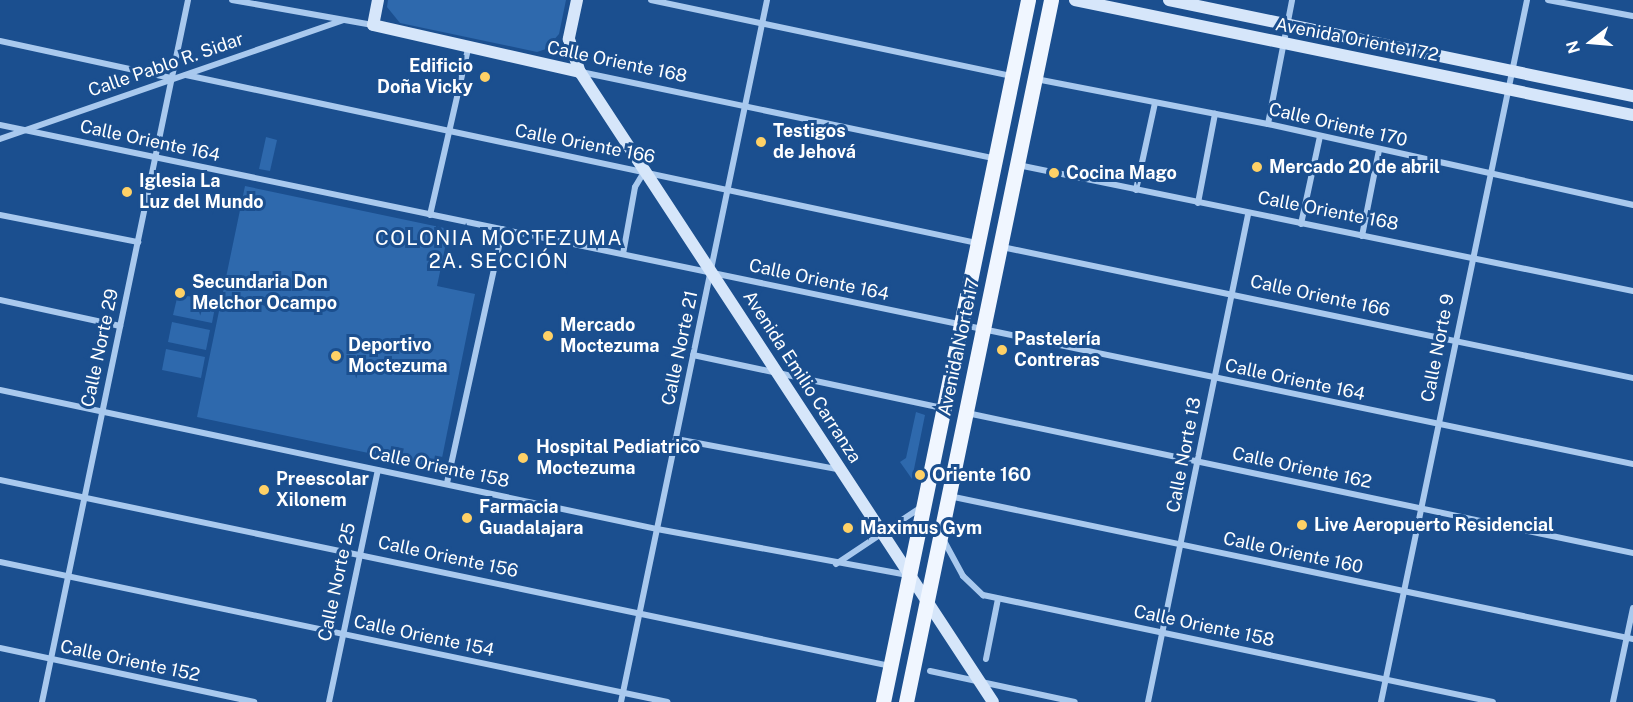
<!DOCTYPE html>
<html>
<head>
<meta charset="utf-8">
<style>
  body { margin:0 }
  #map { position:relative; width:1633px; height:702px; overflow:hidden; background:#1b4f8f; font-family:"Public Sans",sans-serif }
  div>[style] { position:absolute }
  .green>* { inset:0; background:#2e69ad }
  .street>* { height:6px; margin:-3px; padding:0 3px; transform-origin:3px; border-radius:3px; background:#a9c9ee }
  .secondary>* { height:12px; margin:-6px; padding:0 6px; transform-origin:6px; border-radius:6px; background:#d6e6fa }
  .primary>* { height:15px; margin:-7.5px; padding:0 7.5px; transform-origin:7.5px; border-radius:7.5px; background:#f0f6ff }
  .dots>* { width:16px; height:16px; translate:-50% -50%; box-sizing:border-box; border:3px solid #1b4f8f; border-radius:50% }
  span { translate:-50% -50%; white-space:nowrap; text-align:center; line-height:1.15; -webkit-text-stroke:6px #1b4f8f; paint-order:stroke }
  .street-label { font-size:18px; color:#fff }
  .poi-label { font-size:18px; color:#fff; font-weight:700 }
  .right { translate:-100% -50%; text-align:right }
  .left { translate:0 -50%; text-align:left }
  .neighbourhood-label { font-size:20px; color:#fff; letter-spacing:1.5px }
  .north { position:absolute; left:1561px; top:12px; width:60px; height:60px; -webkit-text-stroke:4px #1b4f8f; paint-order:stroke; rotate:254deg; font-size:16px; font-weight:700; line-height:24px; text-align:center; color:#fff }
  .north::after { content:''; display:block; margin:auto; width:21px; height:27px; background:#fff; clip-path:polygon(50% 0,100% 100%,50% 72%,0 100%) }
</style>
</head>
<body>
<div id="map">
  <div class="green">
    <i style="clip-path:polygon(388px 0,566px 0,559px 34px,546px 49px,537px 52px,400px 23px,387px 7px)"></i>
    <i style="clip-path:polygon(266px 137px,277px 140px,270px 171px,259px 169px)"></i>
    <i style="clip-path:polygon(245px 186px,449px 229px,437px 286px,475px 294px,440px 468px,197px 417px)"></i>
    <i style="clip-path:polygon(178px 294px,216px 302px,212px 323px,173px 315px)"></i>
    <i style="clip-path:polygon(172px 322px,210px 330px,206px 350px,168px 342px)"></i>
    <i style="clip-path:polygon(166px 349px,205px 357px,201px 378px,162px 370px)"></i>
    <i style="clip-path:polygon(916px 412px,925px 415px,912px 479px,900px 462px,906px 458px)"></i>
  </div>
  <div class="street">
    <i style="left:232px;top:0;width:143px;rotate:10.1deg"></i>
    <i style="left:651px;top:0;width:369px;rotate:11.9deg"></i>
    <i style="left:1548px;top:0;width:86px;rotate:10.7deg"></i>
    <i style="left:0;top:41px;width:175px;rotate:12.2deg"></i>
    <i style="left:581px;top:72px;width:421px;rotate:11.8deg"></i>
    <i style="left:186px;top:75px;width:809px;rotate:11.99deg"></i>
    <i style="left:1036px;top:79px;width:236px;rotate:11deg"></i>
    <i style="left:1268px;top:124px;width:374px;rotate:12.5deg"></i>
    <i style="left:1268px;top:124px;width:126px;rotate:-79deg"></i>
    <i style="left:0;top:125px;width:1668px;rotate:11.73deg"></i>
    <i style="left:0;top:139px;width:363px;rotate:-19.1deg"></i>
    <i style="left:1018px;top:165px;width:628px;rotate:11.58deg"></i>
    <i style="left:1136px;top:190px;width:89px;rotate:-77.7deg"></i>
    <i style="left:1198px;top:203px;width:91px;rotate:-79.2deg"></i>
    <i style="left:0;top:215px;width:141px;rotate:11.1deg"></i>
    <i style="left:430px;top:215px;width:170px;rotate:-77.1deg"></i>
    <i style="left:1301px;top:224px;width:90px;rotate:-77.8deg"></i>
    <i style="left:1362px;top:236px;width:88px;rotate:-78.8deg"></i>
    <i style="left:1002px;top:247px;width:644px;rotate:11.73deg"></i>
    <i style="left:623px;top:254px;width:68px;rotate:-79.8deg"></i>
    <i style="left:635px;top:187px;width:17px;rotate:-59deg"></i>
    <i style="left:0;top:300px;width:123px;rotate:12.2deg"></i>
    <i style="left:693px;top:355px;width:256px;rotate:12deg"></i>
    <i style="left:0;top:390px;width:672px;rotate:11.95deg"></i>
    <i style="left:657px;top:529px;width:255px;rotate:10.4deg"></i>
    <i style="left:967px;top:413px;width:681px;rotate:11.87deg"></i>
    <i style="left:676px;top:439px;width:168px;rotate:10.6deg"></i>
    <i style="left:0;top:480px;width:909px;rotate:11.8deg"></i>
    <i style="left:447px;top:483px;width:260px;rotate:-77.6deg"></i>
    <i style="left:949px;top:496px;width:699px;rotate:11.81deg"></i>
    <i style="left:943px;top:539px;width:42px;rotate:61.6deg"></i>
    <i style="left:963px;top:576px;width:28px;rotate:44deg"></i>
    <i style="left:983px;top:595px;width:521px;rotate:11.85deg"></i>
    <i style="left:0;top:562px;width:682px;rotate:11.85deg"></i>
    <i style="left:836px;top:564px;width:101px;rotate:-33.7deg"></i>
    <i style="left:0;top:648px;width:260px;rotate:12deg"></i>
    <i style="left:986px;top:659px;width:61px;rotate:-78.7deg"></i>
    <i style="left:930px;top:671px;width:148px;rotate:12.1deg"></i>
    <i style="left:42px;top:702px;width:717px;rotate:-78.25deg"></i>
    <i style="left:329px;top:702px;width:237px;rotate:-78.1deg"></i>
    <i style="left:621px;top:702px;width:717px;rotate:-78.25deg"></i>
    <i style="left:1148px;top:702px;width:498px;rotate:-78.4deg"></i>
    <i style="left:1381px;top:702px;width:717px;rotate:-78.25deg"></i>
    <i style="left:1613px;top:702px;width:96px;rotate:-78deg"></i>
  </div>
  <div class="secondary">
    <i style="left:378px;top:0;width:25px;rotate:101deg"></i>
    <i style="left:373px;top:25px;width:212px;rotate:12.8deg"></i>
    <i style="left:577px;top:0;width:40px;rotate:102deg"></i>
    <i style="left:569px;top:39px;width:35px;rotate:72deg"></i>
    <i style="left:580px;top:72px;width:753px;rotate:56.75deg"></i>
    <i style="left:1075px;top:0;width:570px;rotate:11.65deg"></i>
    <i style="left:1169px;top:0;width:474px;rotate:11.7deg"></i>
  </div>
  <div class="primary">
    <i style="left:883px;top:702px;width:717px;rotate:-78.33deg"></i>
    <i style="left:906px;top:702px;width:717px;rotate:-78.33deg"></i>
  </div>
  <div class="dots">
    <i style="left:485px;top:77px;background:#ffd166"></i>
    <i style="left:761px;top:142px;background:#ffd166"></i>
    <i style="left:1257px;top:167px;background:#ffd166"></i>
    <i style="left:1054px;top:173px;background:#ffd166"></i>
    <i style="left:127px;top:192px;background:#ffd166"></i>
    <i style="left:180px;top:293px;background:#ffd166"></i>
    <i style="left:548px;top:336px;background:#ffd166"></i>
    <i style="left:1002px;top:350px;background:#ffd166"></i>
    <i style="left:336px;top:356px;background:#ffd166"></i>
    <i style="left:523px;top:458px;background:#ffd166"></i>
    <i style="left:920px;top:475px;background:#ffd166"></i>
    <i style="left:264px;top:490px;background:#ffd166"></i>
    <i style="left:467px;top:518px;background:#ffd166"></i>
    <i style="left:1302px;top:525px;background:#ffd166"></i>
    <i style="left:848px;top:528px;background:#ffd166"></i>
  </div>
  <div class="street-label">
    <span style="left:1357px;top:40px;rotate:11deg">Avenida Oriente 172</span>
    <span style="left:617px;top:62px;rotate:12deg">Calle Oriente 168</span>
    <span style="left:166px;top:65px;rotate:-19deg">Calle Pablo R. Sidar</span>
    <span style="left:1338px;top:125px;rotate:13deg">Calle Oriente 170</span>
    <span style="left:150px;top:141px;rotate:12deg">Calle Oriente 164</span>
    <span style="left:585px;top:144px;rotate:11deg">Calle Oriente 166</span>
    <span style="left:1328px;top:211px;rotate:11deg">Calle Oriente 168</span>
    <span style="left:819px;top:280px;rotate:12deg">Calle Oriente 164</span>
    <span style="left:1320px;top:296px;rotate:12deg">Calle Oriente 166</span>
    <span style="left:959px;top:347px;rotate:-78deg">Avenida Norte 17</span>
    <span style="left:100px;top:348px;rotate:-78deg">Calle Norte 29</span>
    <span style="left:680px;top:348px;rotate:-78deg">Calle Norte 21</span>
    <span style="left:1438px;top:348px;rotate:-79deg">Calle Norte 9</span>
    <span style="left:802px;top:377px;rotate:57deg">Avenida Emilio Carranza</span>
    <span style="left:1295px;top:380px;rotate:12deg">Calle Oriente 164</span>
    <span style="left:1184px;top:455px;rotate:-79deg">Calle Norte 13</span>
    <span style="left:439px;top:467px;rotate:12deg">Calle Oriente 158</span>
    <span style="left:1302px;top:468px;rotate:12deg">Calle Oriente 162</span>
    <span style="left:1293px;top:553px;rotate:12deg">Calle Oriente 160</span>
    <span style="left:448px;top:557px;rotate:12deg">Calle Oriente 156</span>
    <span style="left:337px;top:582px;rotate:-78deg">Calle Norte 25</span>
    <span style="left:1204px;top:626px;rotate:12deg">Calle Oriente 158</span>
    <span style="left:424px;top:636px;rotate:12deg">Calle Oriente 154</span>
    <span style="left:130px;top:661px;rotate:12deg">Calle Oriente 152</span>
  </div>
  <div class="poi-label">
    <span class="right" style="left:473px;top:77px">Edificio<br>Doña Vicky</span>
    <span class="left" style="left:773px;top:142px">Testigos<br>de Jehová</span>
    <span class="left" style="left:1269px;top:167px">Mercado 20 de abril</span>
    <span class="left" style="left:1066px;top:173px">Cocina Mago</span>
    <span class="left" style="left:139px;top:192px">Iglesia La<br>Luz del Mundo</span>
    <span class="left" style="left:192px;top:293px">Secundaria Don<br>Melchor Ocampo</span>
    <span class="left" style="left:560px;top:336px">Mercado<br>Moctezuma</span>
    <span class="left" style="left:1014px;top:350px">Pastelería<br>Contreras</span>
    <span class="left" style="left:348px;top:356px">Deportivo<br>Moctezuma</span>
    <span class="left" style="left:536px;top:458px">Hospital Pediatrico<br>Moctezuma</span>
    <span class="left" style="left:932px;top:475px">Oriente 160</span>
    <span class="left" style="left:276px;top:490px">Preescolar<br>Xilonem</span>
    <span class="left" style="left:479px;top:518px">Farmacia<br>Guadalajara</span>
    <span class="left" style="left:1314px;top:525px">Live Aeropuerto Residencial</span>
    <span class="left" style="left:860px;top:528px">Maximus Gym</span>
  </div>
  <div class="neighbourhood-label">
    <span style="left:499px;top:250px">COLONIA MOCTEZUMA<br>2A. SECCIÓN</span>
  </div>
  <div class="north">N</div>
</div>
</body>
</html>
